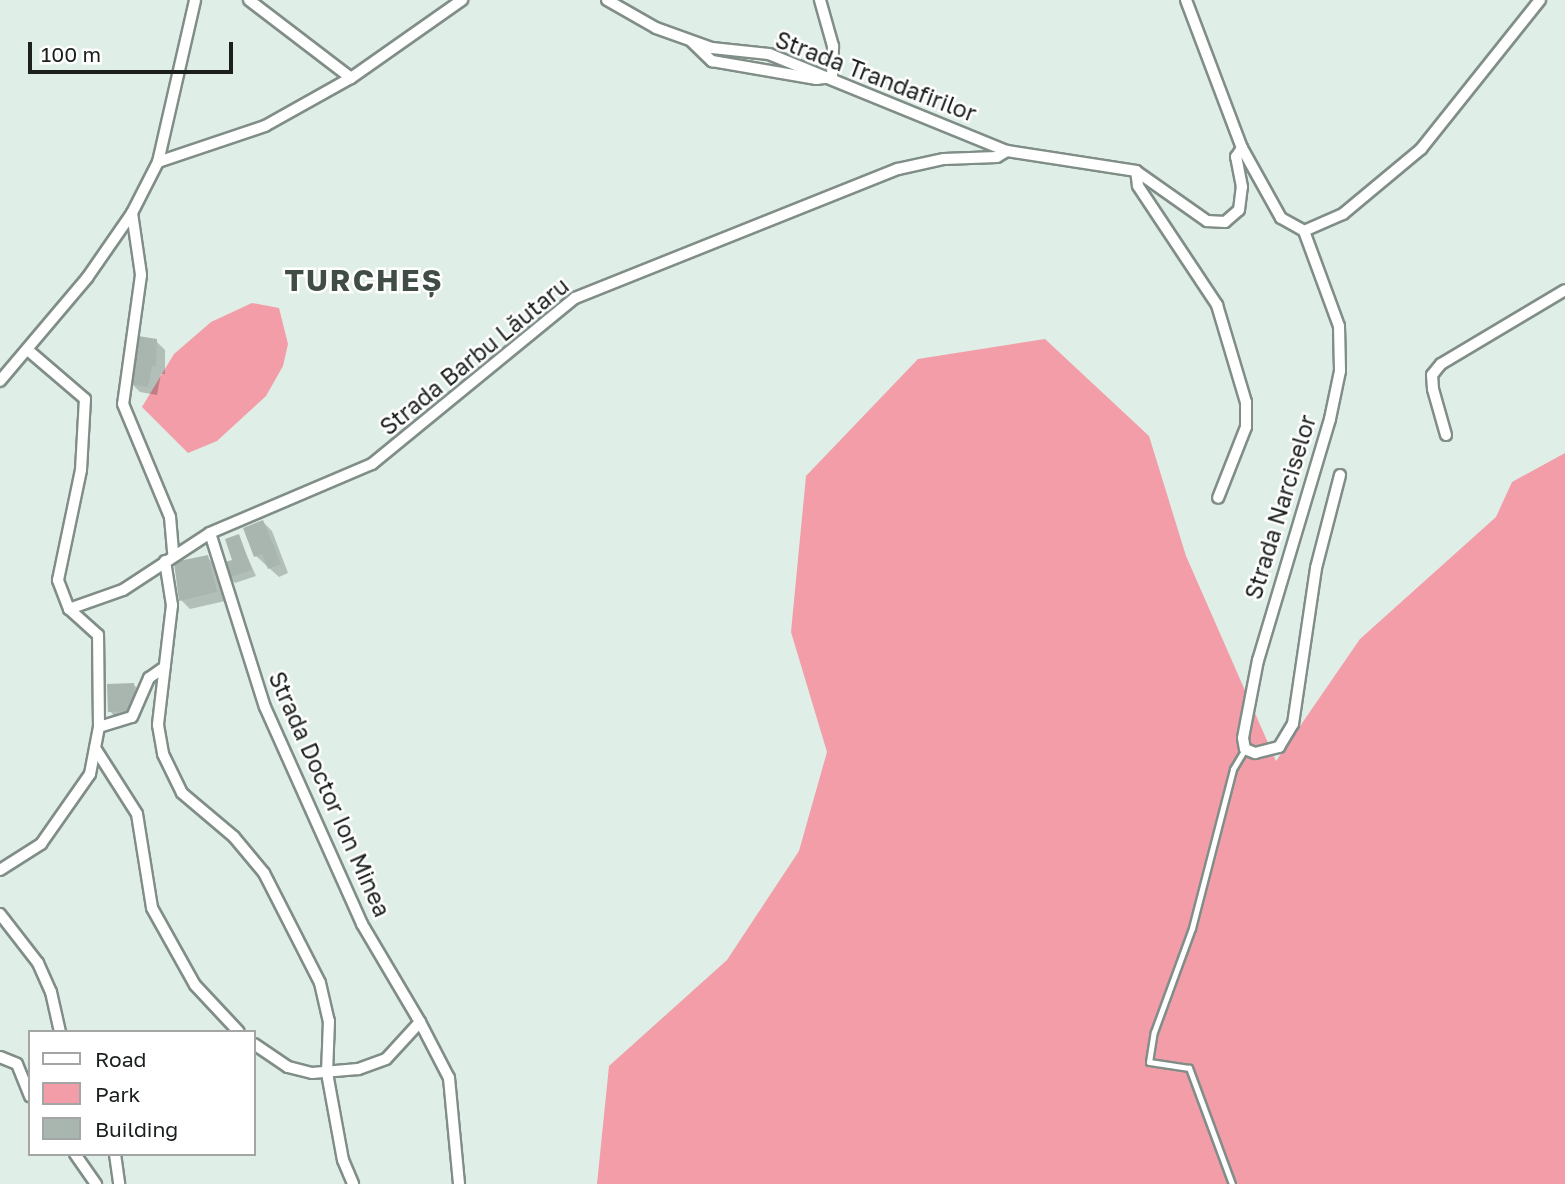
<!DOCTYPE html>
<html>
<head>
<meta charset="utf-8">
<style>
  body { margin:0 }
  #map { position:relative; width:1565px; height:1184px; overflow:hidden; background:#dfeee6; font-family:"Golos Text",sans-serif }
  div>[style] { position:absolute }
  .green>* { inset:0; background:#f29da7 }
  .shadow>* { inset:0; background:#0003 }
  .building>* { inset:0; background:#a9b6af }
  .roads { filter:drop-shadow(2px 0 #808e87) drop-shadow(-2px 0 #808e87) drop-shadow(0 2px #808e87) drop-shadow(0 -2px #808e87) }
  .lane>* { height:5px; margin:-2.5px; padding:0 2.5px; transform-origin:2.5px; border-radius:2.5px; background:#fff }
  .street>* { height:10px; margin:-5px; padding:0 5px; transform-origin:5px; border-radius:5px; background:#fff }
  span { translate:-50% -50%; white-space:nowrap; text-align:center; line-height:1.15; -webkit-text-stroke:5px #fff; paint-order:stroke }
  .street-label { font-size:23px; color:#1b201d }
  .district-label { font-size:30px; color:#404c46; font-weight:700; letter-spacing:2px }
  .legend { position:absolute; left:28px; top:1030px; width:228px; height:126px; box-sizing:border-box; background:#fff; border:2px solid #a4a6a5; margin:0; padding:9px 12px; list-style:none; font-size:21px; color:#1b201d }
  .legend li { display:flex; align-items:center; gap:14px; height:35px }
  .legend b { width:35px; border:2px solid #a4a6a5 }
  .scale { position:absolute; left:28px; top:42px; width:205px; height:32px; box-sizing:border-box; border:4px solid #1b201d; border-top:0; padding-left:9px; font-size:21px; line-height:24px; white-space:nowrap; color:#1b201d; -webkit-text-stroke:5px #fff; paint-order:stroke }
</style>
</head>
<body>
<div id="map">
  <div class="green">
    <i style="clip-path:polygon(252px 303px,279px 308px,288px 344px,283px 366px,266px 396px,217px 441px,188px 453px,142px 407px,174px 354px,211px 322px)"></i>
    <i style="clip-path:polygon(1045px 339px,1149px 436px,1186px 556px,1276px 761px,1360px 639px,1496px 517px,1512px 482px,1565px 453px,1565px 1184px,597px 1184px,609px 1066px,727px 960px,799px 851px,827px 752px,791px 632px,806px 476px,918px 359px)"></i>
  </div>
  <div class="shadow">
    <i style="clip-path:polygon(156px 341px,165px 350px,165px 374px,161px 374px,157px 395px,140px 392px,131px 383px)"></i>
    <i style="clip-path:polygon(263px 522px,272px 531px,288px 573px,279px 577px,256px 556px)"></i>
    <i style="clip-path:polygon(238px 536px,256px 576px,235px 583px,230px 577px)"></i>
    <i style="clip-path:polygon(207px 557px,216px 566px,225px 601px,190px 609px,181px 600px)"></i>
    <i style="clip-path:polygon(134px 685px,139px 690px,140px 716px,115px 717px,110px 711px)"></i>
  </div>
  <div class="building">
    <i style="clip-path:polygon(138px 336px,157px 339px,156px 366px,152px 366px,148px 387px,130px 384px)"></i>
    <i style="clip-path:polygon(263px 520px,281px 564px,268px 569px,262px 554px,254px 557px,243px 528px)"></i>
    <i style="clip-path:polygon(239px 534px,252px 570px,228px 578px,222px 563px,232px 560px,225px 539px)"></i>
    <i style="clip-path:polygon(208px 555px,217px 592px,179px 601px,174px 562px)"></i>
    <i style="clip-path:polygon(134px 683px,135px 711px,108px 712px,107px 684px)"></i>
  </div>
  <div class="roads">
    <div class="lane">
      <i style="left:1232px;top:1184px;width:124px;rotate:-110.3deg"></i>
      <i style="left:1189px;top:1068px;width:40px;rotate:-171.5deg"></i>
      <i style="left:1149px;top:1062px;width:30px;rotate:-81deg"></i>
      <i style="left:1154px;top:1032px;width:111px;rotate:-69.9deg"></i>
      <i style="left:1192px;top:928px;width:164px;rotate:-75.5deg"></i>
      <i style="left:1233px;top:769px;width:23px;rotate:-59deg"></i>
    </div>
    <div class="street">
      <i style="left:249px;top:0;width:128px;rotate:37.4deg"></i>
      <i style="left:607px;top:0;width:56px;rotate:29.7deg"></i>
      <i style="left:656px;top:28px;width:59px;rotate:19.7deg"></i>
      <i style="left:712px;top:48px;width:57px;rotate:6deg"></i>
      <i style="left:769px;top:54px;width:257px;rotate:22.2deg"></i>
      <i style="left:1007px;top:151px;width:131px;rotate:8.8deg"></i>
      <i style="left:1136px;top:171px;width:87px;rotate:35.2deg"></i>
      <i style="left:1207px;top:221px;width:18px;rotate:3deg"></i>
      <i style="left:1225px;top:222px;width:18px;rotate:-41deg"></i>
      <i style="left:1239px;top:210px;width:23px;rotate:-83deg"></i>
      <i style="left:1242px;top:187px;width:31px;rotate:-101deg"></i>
      <i style="left:1236px;top:157px;width:11px;rotate:-56deg"></i>
      <i style="left:1186px;top:0;width:158px;rotate:69.3deg"></i>
      <i style="left:1242px;top:148px;width:80px;rotate:60.9deg"></i>
      <i style="left:1281px;top:218px;width:26px;rotate:29deg"></i>
      <i style="left:1304px;top:231px;width:101px;rotate:69.8deg"></i>
      <i style="left:1339px;top:326px;width:45px;rotate:88.7deg"></i>
      <i style="left:1340px;top:371px;width:49px;rotate:101.8deg"></i>
      <i style="left:1330px;top:419px;width:252px;rotate:106.6deg"></i>
      <i style="left:1258px;top:660px;width:79px;rotate:100.9deg"></i>
      <i style="left:1243px;top:738px;width:11px;rotate:80deg"></i>
      <i style="left:1245px;top:749px;width:11px;rotate:22deg"></i>
      <i style="left:1255px;top:753px;width:25px;rotate:-14deg"></i>
      <i style="left:1279px;top:747px;width:27px;rotate:-59deg"></i>
      <i style="left:1293px;top:724px;width:158px;rotate:-81.6deg"></i>
      <i style="left:1316px;top:568px;width:96px;rotate:-75.5deg"></i>
      <i style="left:692px;top:42px;width:28px;rotate:44deg"></i>
      <i style="left:712px;top:61px;width:106px;rotate:9.8deg"></i>
      <i style="left:816px;top:79px;width:16px;rotate:-7deg"></i>
      <i style="left:832px;top:77px;width:31px;rotate:-88deg"></i>
      <i style="left:833px;top:46px;width:48px;rotate:-105.8deg"></i>
      <i style="left:158px;top:162px;width:113px;rotate:-18.6deg"></i>
      <i style="left:265px;top:126px;width:98px;rotate:-29.2deg"></i>
      <i style="left:351px;top:78px;width:136px;rotate:-35.1deg"></i>
      <i style="left:1136px;top:171px;width:15px;rotate:82deg"></i>
      <i style="left:1138px;top:186px;width:143px;rotate:56.4deg"></i>
      <i style="left:1217px;top:305px;width:101px;rotate:73.4deg"></i>
      <i style="left:1246px;top:402px;width:25px;rotate:90deg"></i>
      <i style="left:1246px;top:427px;width:76px;rotate:111.5deg"></i>
      <i style="left:132px;top:213px;width:63px;rotate:81.7deg"></i>
      <i style="left:141px;top:275px;width:130px;rotate:97.9deg"></i>
      <i style="left:123px;top:404px;width:122px;rotate:67.4deg"></i>
      <i style="left:170px;top:517px;width:36px;rotate:85deg"></i>
      <i style="left:1304px;top:231px;width:43px;rotate:-23.6deg"></i>
      <i style="left:1343px;top:214px;width:102px;rotate:-39.8deg"></i>
      <i style="left:1421px;top:149px;width:191px;rotate:-51.4deg"></i>
      <i style="left:0;top:381px;width:135px;rotate:-49.8deg"></i>
      <i style="left:87px;top:278px;width:79px;rotate:-55.3deg"></i>
      <i style="left:132px;top:213px;width:57px;rotate:-63deg"></i>
      <i style="left:158px;top:162px;width:166px;rotate:-77.1deg"></i>
      <i style="left:1446px;top:435px;width:48px;rotate:-105.8deg"></i>
      <i style="left:1433px;top:389px;width:14px;rotate:-94deg"></i>
      <i style="left:1432px;top:375px;width:14px;rotate:-51deg"></i>
      <i style="left:1441px;top:364px;width:144px;rotate:-30.8deg"></i>
      <i style="left:210px;top:533px;width:182px;rotate:72.5deg"></i>
      <i style="left:265px;top:707px;width:238px;rotate:65.9deg"></i>
      <i style="left:362px;top:924px;width:114px;rotate:59.4deg"></i>
      <i style="left:420px;top:1022px;width:50px;rotate:132.6deg"></i>
      <i style="left:386px;top:1059px;width:30px;rotate:160deg"></i>
      <i style="left:358px;top:1069px;width:46px;rotate:175deg"></i>
      <i style="left:312px;top:1073px;width:25px;rotate:-166deg"></i>
      <i style="left:288px;top:1067px;width:41px;rotate:-145.9deg"></i>
      <i style="left:165px;top:561px;width:45px;rotate:81deg"></i>
      <i style="left:172px;top:605px;width:121px;rotate:96.7deg"></i>
      <i style="left:158px;top:725px;width:29px;rotate:80deg"></i>
      <i style="left:163px;top:754px;width:43px;rotate:64deg"></i>
      <i style="left:182px;top:793px;width:68px;rotate:40.2deg"></i>
      <i style="left:234px;top:837px;width:47px;rotate:50.2deg"></i>
      <i style="left:264px;top:873px;width:123px;rotate:63deg"></i>
      <i style="left:320px;top:983px;width:39px;rotate:77deg"></i>
      <i style="left:329px;top:1021px;width:52px;rotate:92.2deg"></i>
      <i style="left:327px;top:1073px;width:88px;rotate:79.6deg"></i>
      <i style="left:343px;top:1160px;width:26px;rotate:67deg"></i>
      <i style="left:69px;top:609px;width:57px;rotate:-19.4deg"></i>
      <i style="left:123px;top:590px;width:104px;rotate:-33.2deg"></i>
      <i style="left:210px;top:533px;width:176px;rotate:-23.1deg"></i>
      <i style="left:372px;top:464px;width:262px;rotate:-39.3deg"></i>
      <i style="left:575px;top:298px;width:348px;rotate:-21.8deg"></i>
      <i style="left:898px;top:169px;width:47px;rotate:-12.3deg"></i>
      <i style="left:944px;top:159px;width:53px;rotate:-2.2deg"></i>
      <i style="left:997px;top:157px;width:12px;rotate:-31deg"></i>
      <i style="left:99px;top:727px;width:34px;rotate:-17deg"></i>
      <i style="left:132px;top:717px;width:43px;rotate:-66.4deg"></i>
      <i style="left:149px;top:678px;width:19px;rotate:-35deg"></i>
      <i style="left:95px;top:748px;width:78px;rotate:57.5deg"></i>
      <i style="left:137px;top:814px;width:95px;rotate:80.9deg"></i>
      <i style="left:152px;top:908px;width:88px;rotate:60.8deg"></i>
      <i style="left:195px;top:985px;width:64px;rotate:46.9deg"></i>
      <i style="left:0;top:870px;width:49px;rotate:-32.4deg"></i>
      <i style="left:41px;top:844px;width:85px;rotate:-55deg"></i>
      <i style="left:90px;top:774px;width:48px;rotate:-79.2deg"></i>
      <i style="left:99px;top:727px;width:92px;rotate:-90.6deg"></i>
      <i style="left:98px;top:635px;width:39px;rotate:-138deg"></i>
      <i style="left:69px;top:609px;width:31px;rotate:-111deg"></i>
      <i style="left:58px;top:580px;width:112px;rotate:-78.2deg"></i>
      <i style="left:81px;top:470px;width:71px;rotate:-86.8deg"></i>
      <i style="left:85px;top:399px;width:74px;rotate:-139.4deg"></i>
      <i style="left:0;top:914px;width:62px;rotate:52.2deg"></i>
      <i style="left:38px;top:963px;width:32px;rotate:66deg"></i>
      <i style="left:51px;top:992px;width:41px;rotate:77.3deg"></i>
      <i style="left:420px;top:1022px;width:63px;rotate:62.6deg"></i>
      <i style="left:449px;top:1078px;width:106px;rotate:84.6deg"></i>
      <i style="left:0;top:1057px;width:18px;rotate:22deg"></i>
      <i style="left:17px;top:1064px;width:35px;rotate:68deg"></i>
      <i style="left:75px;top:1154px;width:37px;rotate:55deg"></i>
      <i style="left:115px;top:1154px;width:30px;rotate:82deg"></i>
    </div>
  </div>
  <div class="street-label">
    <span style="left:876px;top:76px;rotate:21deg">Strada Trandafirilor</span>
    <span style="left:474px;top:356px;rotate:-39deg">Strada Barbu Lăutaru</span>
    <span style="left:1280px;top:507px;rotate:-73deg">Strada Narciselor</span>
    <span style="left:330px;top:794px;rotate:66deg">Strada Doctor Ion Minea</span>
  </div>
  <div class="district-label">
    <span style="left:364px;top:280px">TURCHEȘ</span>
  </div>
  <ul class="legend">
  <li><b style="height:9px;background:#fff"></b>Road</li>
  <li><b style="height:19px;background:#f29da7"></b>Park</li>
  <li><b style="height:19px;background:#a9b6af"></b>Building</li>
  </ul>
  <div class="scale">100 m</div>
</div>
</body>
</html>
